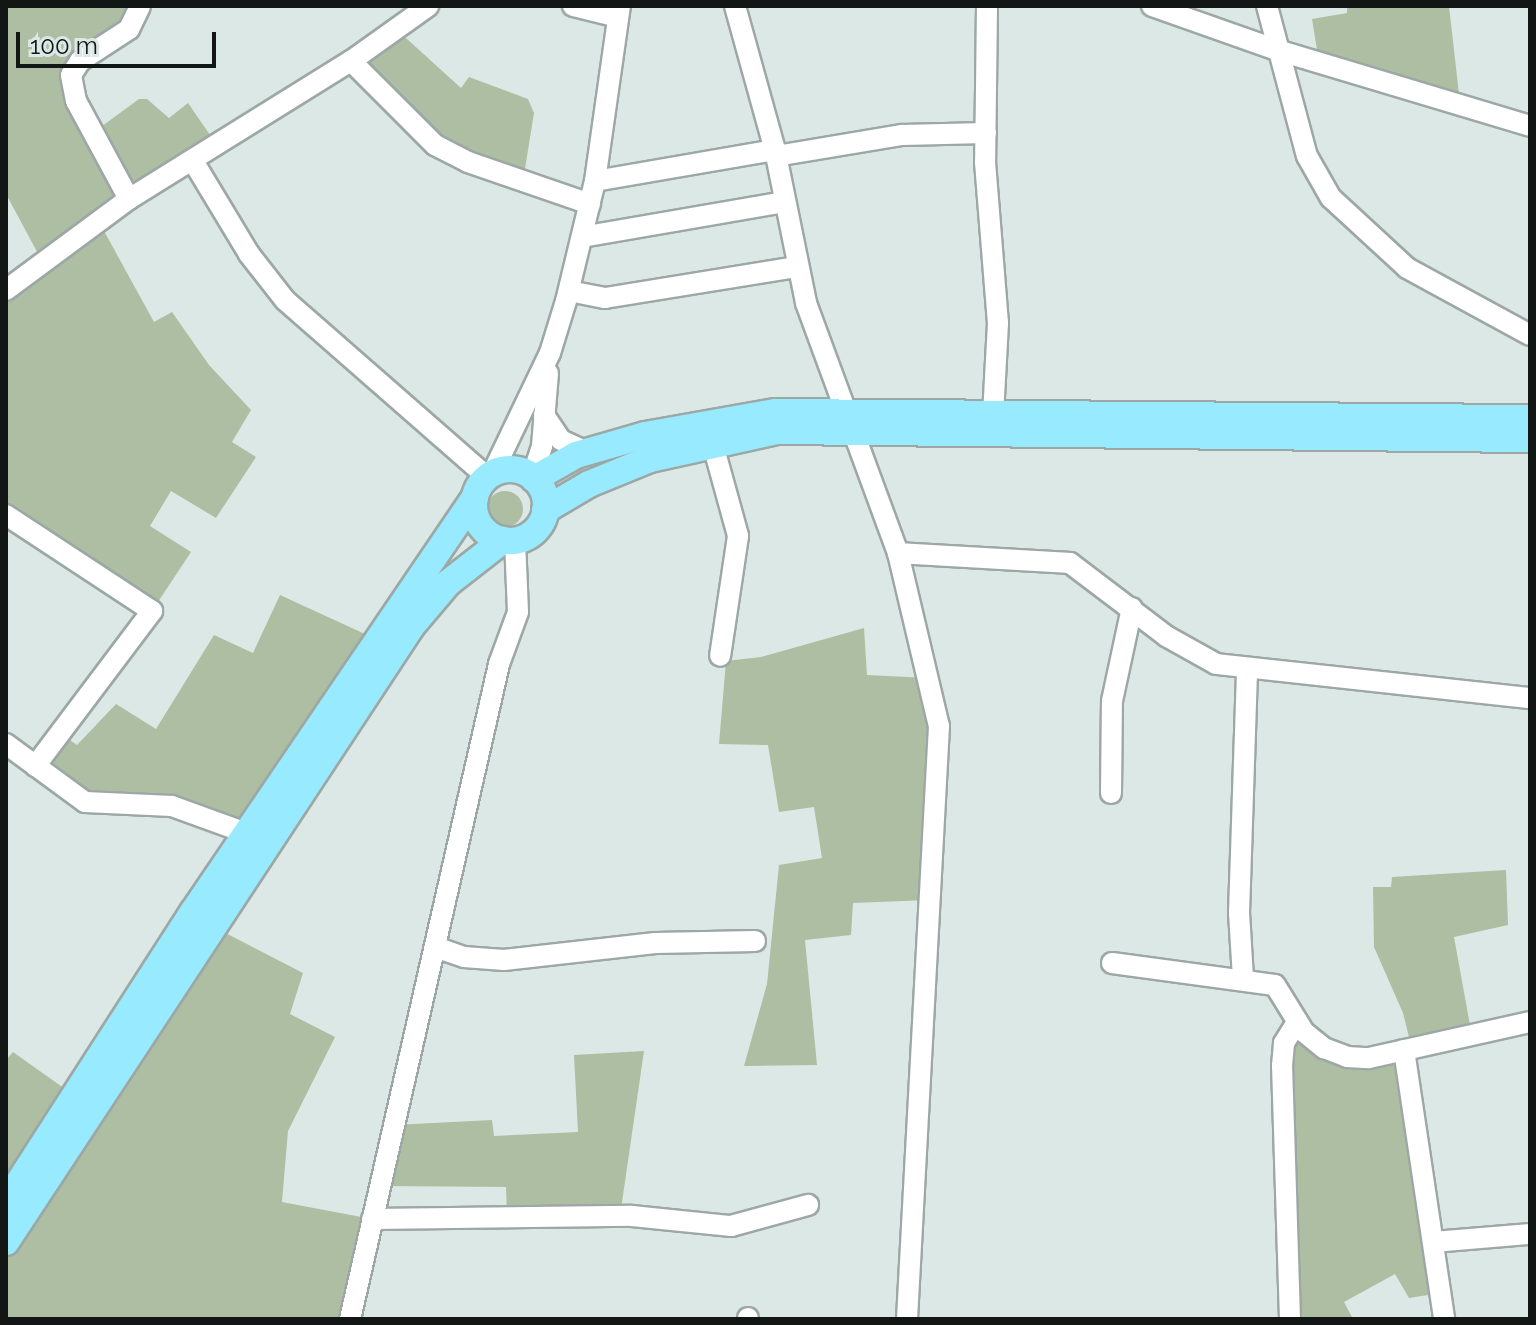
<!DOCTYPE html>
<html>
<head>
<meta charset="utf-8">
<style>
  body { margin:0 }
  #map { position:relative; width:1536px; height:1325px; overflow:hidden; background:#dce8e6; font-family:Raleway,sans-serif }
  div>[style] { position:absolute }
  .green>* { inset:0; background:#aebea2 }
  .round { border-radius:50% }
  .roads { filter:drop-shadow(2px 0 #9da8a6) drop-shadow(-2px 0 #9da8a6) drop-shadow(0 2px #9da8a6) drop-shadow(0 -2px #9da8a6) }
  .minor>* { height:20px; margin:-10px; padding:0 10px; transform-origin:10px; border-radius:10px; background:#fff }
  .major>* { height:26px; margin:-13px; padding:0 13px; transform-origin:13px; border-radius:13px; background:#98ebfe }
  .major>.ring { margin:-13px; padding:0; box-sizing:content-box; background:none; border:26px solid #98ebfe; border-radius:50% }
  span { translate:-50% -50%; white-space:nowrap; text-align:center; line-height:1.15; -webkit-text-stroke:6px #dce8e6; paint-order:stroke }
  .frame { position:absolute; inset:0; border:8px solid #121615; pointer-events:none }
  .scale { position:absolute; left:16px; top:32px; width:200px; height:36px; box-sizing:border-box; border:4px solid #121615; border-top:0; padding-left:10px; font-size:24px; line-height:28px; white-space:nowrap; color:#121615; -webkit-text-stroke:6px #dce8e6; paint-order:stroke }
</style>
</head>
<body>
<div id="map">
  <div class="green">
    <i style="clip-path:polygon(6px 6px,140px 6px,74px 67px,94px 132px,139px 99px,147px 99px,169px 118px,188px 103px,217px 145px,98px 220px,154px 322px,172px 312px,209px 365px,251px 410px,232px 442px,256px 457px,216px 518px,171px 491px,150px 526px,191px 552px,152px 611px,6px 515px,6px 290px,42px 261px,6px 194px)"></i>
    <i style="clip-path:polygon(1347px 6px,1449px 6px,1460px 103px,1319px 62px,1312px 19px,1347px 13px)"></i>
    <i style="clip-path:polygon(396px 29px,461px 88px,469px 77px,528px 99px,534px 113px,523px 181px,468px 162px,351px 61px)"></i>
    <i class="round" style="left:487px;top:491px;width:36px;height:36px"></i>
    <i style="clip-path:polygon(280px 595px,378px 640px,246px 833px,223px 822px,106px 806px,35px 766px,60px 733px,77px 745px,116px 704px,156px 729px,214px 635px,253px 653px)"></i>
    <i style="clip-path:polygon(864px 628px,867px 675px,929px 678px,929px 900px,853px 903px,851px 935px,805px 940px,817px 1065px,744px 1066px,767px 984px,779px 865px,822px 858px,814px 807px,779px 812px,768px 745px,719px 744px,726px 661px,761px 657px)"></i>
    <i style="clip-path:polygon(1506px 870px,1508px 925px,1454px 937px,1472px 1036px,1412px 1049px,1403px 1013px,1374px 947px,1373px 887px,1391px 887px,1392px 877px)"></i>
    <i style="clip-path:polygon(212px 926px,303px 973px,290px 1014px,335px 1037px,288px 1131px,282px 1202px,372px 1219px,350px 1319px,6px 1319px,6px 1242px)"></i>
    <i style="clip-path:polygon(1287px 1035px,1324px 1048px,1404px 1050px,1441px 1293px,1409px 1298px,1395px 1274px,1344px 1302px,1353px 1319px,1290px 1319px)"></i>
    <i style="clip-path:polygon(644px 1051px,620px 1216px,507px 1218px,506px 1187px,380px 1186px,394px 1125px,492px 1120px,494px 1136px,578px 1132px,574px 1055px)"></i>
    <i style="clip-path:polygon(13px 1052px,75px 1096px,6px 1202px,6px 1060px)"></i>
  </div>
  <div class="roads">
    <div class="minor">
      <i style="left:573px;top:6px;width:46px;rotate:13.7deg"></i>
      <i style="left:735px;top:6px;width:149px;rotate:74.5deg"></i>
      <i style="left:775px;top:150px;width:156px;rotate:78.5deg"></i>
      <i style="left:806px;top:303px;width:266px;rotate:69.8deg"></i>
      <i style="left:898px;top:553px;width:178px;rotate:76.7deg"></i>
      <i style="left:939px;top:726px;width:594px;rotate:93.09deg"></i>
      <i style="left:987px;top:6px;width:156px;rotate:90.7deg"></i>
      <i style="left:985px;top:162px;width:162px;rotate:85.4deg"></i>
      <i style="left:998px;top:323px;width:91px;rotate:93.1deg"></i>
      <i style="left:1152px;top:6px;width:133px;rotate:19.4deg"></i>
      <i style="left:1277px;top:50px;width:264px;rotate:16.7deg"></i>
      <i style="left:1267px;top:6px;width:155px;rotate:75.1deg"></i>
      <i style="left:1307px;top:156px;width:48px;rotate:60.3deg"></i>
      <i style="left:1331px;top:198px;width:103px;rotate:42.6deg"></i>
      <i style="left:1407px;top:268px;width:140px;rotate:28.6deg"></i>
      <i style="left:351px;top:61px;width:119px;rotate:45deg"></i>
      <i style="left:435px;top:145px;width:37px;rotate:27deg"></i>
      <i style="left:468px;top:162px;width:129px;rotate:19deg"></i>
      <i style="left:776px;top:156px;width:128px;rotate:-9.5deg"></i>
      <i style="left:902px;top:135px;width:84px;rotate:-1.4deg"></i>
      <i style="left:193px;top:161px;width:109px;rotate:58.9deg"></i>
      <i style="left:249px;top:254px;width:58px;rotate:52deg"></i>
      <i style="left:285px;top:300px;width:269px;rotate:41.2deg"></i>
      <i style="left:595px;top:181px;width:183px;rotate:-9.8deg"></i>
      <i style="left:129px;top:199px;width:111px;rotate:-118.4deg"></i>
      <i style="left:76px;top:101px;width:26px;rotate:-101deg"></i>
      <i style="left:71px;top:75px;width:17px;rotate:-57deg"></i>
      <i style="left:80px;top:61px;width:59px;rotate:-33.1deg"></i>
      <i style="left:129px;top:29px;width:25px;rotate:-64deg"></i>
      <i style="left:582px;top:237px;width:205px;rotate:-9.8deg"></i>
      <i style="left:6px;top:290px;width:153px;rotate:-36.5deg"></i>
      <i style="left:129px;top:199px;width:261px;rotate:-31.9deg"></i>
      <i style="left:351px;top:61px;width:95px;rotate:-35.5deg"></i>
      <i style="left:569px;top:291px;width:37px;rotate:11deg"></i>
      <i style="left:605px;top:298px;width:193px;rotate:-9.2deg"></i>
      <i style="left:544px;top:415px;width:30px;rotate:56deg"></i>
      <i style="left:561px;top:440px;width:29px;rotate:25deg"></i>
      <i style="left:710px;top:434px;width:106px;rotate:74.6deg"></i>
      <i style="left:738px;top:536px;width:121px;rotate:98.5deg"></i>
      <i style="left:492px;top:474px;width:134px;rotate:-64.4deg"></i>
      <i style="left:550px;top:353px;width:54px;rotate:-72.9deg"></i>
      <i style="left:566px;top:301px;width:123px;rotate:-76.4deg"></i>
      <i style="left:595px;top:181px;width:177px;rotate:-81.9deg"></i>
      <i style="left:532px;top:477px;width:33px;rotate:-72deg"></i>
      <i style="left:542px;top:446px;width:73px;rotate:-85.3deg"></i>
      <i style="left:6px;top:515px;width:175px;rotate:33.3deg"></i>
      <i style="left:152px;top:611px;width:194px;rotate:127deg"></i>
      <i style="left:898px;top:553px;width:172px;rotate:3.3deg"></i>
      <i style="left:1070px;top:563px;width:121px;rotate:37.2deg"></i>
      <i style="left:1166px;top:636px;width:57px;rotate:29.2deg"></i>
      <i style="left:1216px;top:664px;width:316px;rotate:6.2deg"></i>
      <i style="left:6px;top:744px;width:98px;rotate:36.3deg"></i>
      <i style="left:85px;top:802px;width:87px;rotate:2.6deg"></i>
      <i style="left:172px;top:806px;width:79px;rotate:20deg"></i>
      <i style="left:1111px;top:793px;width:92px;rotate:-89.4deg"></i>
      <i style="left:1112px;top:701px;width:95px;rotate:-77.9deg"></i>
      <i style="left:435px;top:947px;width:31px;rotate:19deg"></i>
      <i style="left:464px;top:957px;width:40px;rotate:4.3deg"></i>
      <i style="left:504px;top:960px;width:152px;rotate:-6.4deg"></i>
      <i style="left:655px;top:943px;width:100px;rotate:-1.1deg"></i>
      <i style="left:1112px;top:963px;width:164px;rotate:7.7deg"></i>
      <i style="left:1275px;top:985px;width:55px;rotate:58.3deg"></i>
      <i style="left:1304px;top:1032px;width:26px;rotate:39deg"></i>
      <i style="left:1324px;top:1048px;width:25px;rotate:21deg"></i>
      <i style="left:1347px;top:1057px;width:22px;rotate:3deg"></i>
      <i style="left:1369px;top:1058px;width:165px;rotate:-12.6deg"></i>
      <i style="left:1243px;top:978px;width:65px;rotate:-93.5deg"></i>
      <i style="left:1239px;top:913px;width:245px;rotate:-88.1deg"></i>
      <i style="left:1404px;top:1050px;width:272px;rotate:81.5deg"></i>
      <i style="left:372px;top:1219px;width:260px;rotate:-0.7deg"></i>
      <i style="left:632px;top:1216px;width:100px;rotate:5.8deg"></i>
      <i style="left:731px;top:1226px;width:80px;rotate:-15.3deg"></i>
      <i style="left:1434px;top:1242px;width:96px;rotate:-4.8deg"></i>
      <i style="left:350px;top:1319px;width:672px;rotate:-77.18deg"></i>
      <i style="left:499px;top:664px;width:55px;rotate:-69.9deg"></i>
      <i style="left:518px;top:612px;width:72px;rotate:-92.4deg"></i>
      <i style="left:748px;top:1319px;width:1px;rotate:-90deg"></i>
      <i style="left:1290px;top:1319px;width:253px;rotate:-91.8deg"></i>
      <i style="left:1282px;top:1066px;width:23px;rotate:-85deg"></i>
      <i style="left:1284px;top:1043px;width:25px;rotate:-58deg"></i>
    </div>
    <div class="major">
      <i class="ring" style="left:474px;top:469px;width:46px;height:46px"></i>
      <i style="left:534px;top:479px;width:48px;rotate:-29.7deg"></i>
      <i style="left:576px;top:455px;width:72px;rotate:-16.2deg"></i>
      <i style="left:645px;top:435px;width:133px;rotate:-10deg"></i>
      <i style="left:776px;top:412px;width:754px;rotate:0.46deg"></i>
      <i style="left:545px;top:510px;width:51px;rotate:-30.6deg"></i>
      <i style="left:589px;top:484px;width:66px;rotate:-22.3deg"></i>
      <i style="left:650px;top:459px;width:130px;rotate:-12.4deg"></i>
      <i style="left:777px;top:431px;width:753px;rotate:0.61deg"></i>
      <i style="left:6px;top:1202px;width:345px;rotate:-57.2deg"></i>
      <i style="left:193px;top:912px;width:502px;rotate:-55.8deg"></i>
      <i style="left:6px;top:1242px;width:736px;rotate:-56.63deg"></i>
      <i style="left:411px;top:627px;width:57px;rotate:-49.9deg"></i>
      <i style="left:448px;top:583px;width:70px;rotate:-38deg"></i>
    </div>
  </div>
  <div class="frame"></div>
  <div class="scale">100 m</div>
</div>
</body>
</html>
